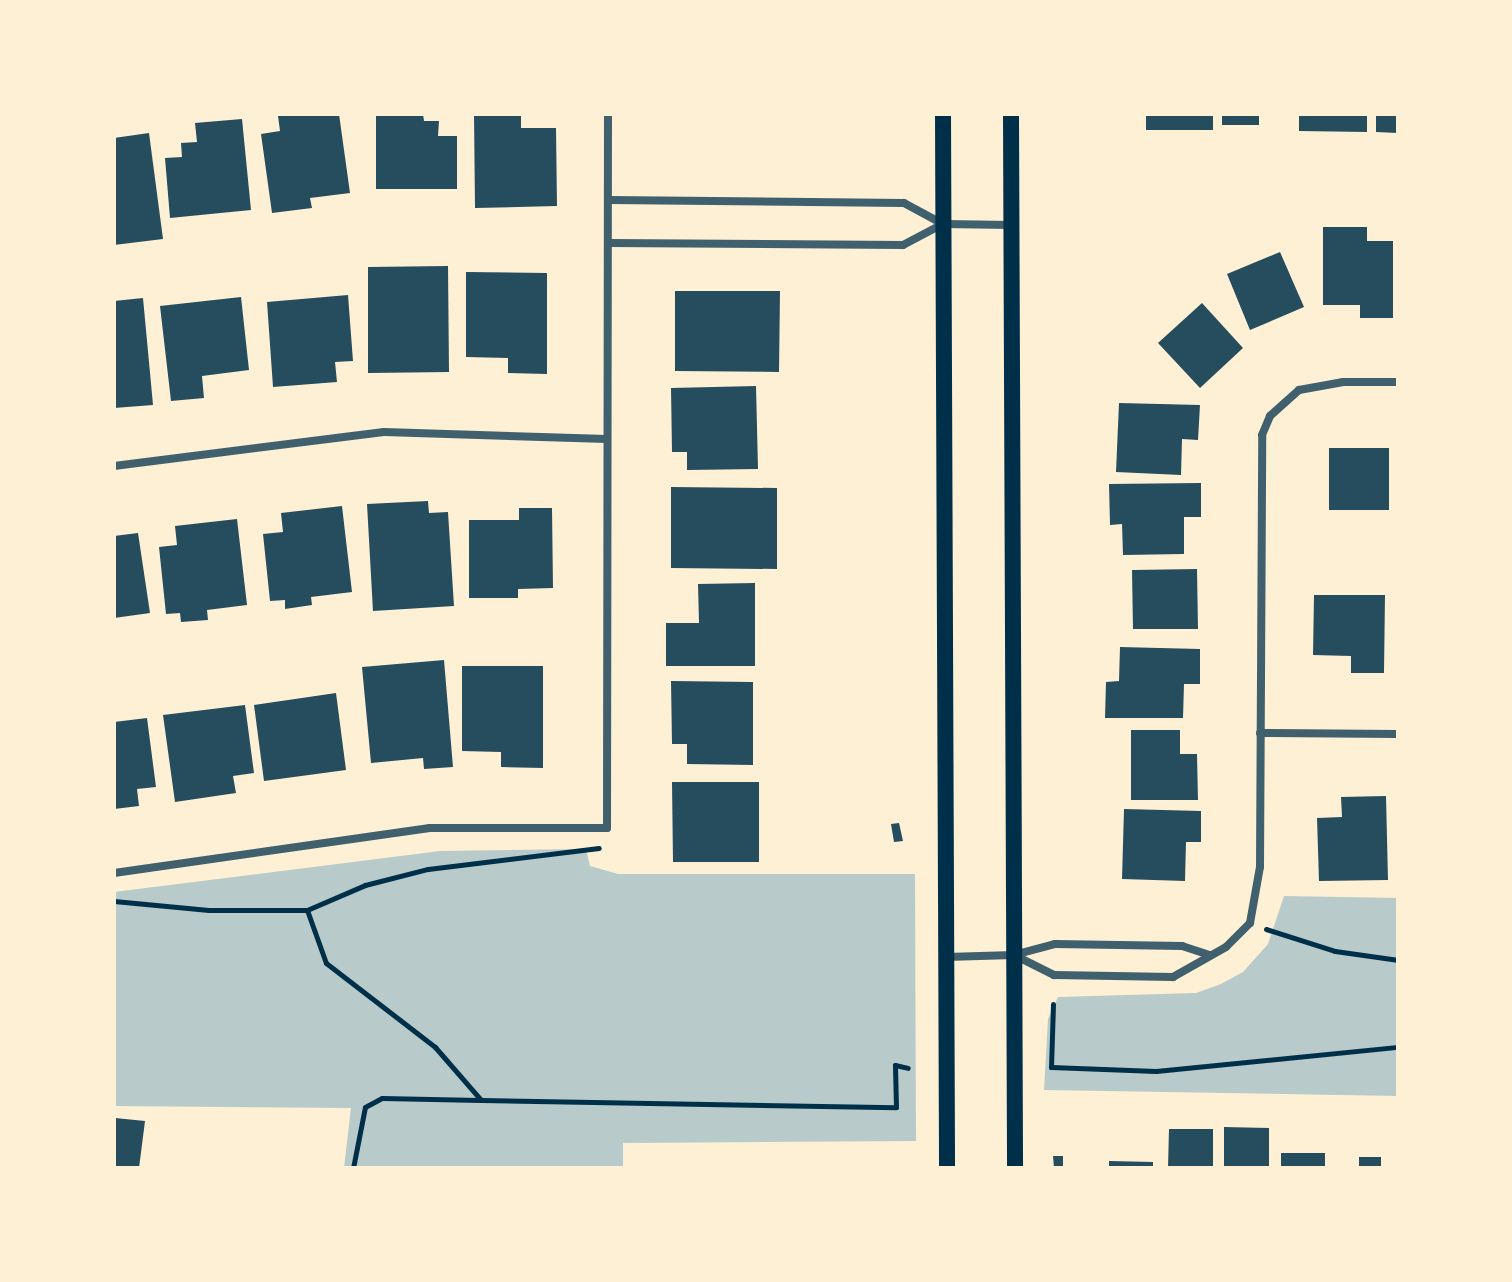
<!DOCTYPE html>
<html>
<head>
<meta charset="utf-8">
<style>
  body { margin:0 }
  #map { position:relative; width:1512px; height:1282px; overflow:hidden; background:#fdf0d5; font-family:Barlow,sans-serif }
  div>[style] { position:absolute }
  .green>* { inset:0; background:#b9caca }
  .building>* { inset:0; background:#264d5e }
  .path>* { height:5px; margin:-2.5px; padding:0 2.5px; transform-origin:2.5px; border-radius:2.5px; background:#003049 }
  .minor>* { height:8px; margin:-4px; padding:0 4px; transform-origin:4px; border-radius:4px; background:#3f606c }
  .secondary>* { height:16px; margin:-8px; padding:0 8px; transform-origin:8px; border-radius:8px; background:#003049 }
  span { translate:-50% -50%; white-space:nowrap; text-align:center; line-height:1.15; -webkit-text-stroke:8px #fdf0d5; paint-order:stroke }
  .frame { position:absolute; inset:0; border:116px solid #fdf0d5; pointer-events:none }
</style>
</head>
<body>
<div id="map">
  <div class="green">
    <i style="clip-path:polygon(586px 849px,590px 866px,618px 874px,915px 874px,916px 1141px,623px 1143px,623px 1168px,344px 1168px,351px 1108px,114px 1106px,114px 892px,440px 851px)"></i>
    <i style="clip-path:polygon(1284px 896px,1398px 898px,1398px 1096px,1044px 1090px,1048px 1019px,1058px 997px,1196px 993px,1221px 984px,1243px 972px,1268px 944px)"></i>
  </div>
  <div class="building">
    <i style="clip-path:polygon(339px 114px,350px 193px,310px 198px,312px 208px,272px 213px,261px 134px,280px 131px,278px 116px)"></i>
    <i style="clip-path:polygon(376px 114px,423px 114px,424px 121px,439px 121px,438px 136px,457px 136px,457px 189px,376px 189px)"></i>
    <i style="clip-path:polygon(474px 114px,521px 114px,521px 128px,556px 128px,557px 206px,475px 208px)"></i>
    <i style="clip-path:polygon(1146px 114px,1213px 114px,1213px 130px,1146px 130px)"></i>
    <i style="clip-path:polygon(1222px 114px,1259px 114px,1259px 125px,1222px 125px)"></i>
    <i style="clip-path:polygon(1299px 114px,1367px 114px,1367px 132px,1299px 131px)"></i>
    <i style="clip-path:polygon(1376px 114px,1398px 114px,1398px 133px,1376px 132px)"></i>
    <i style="clip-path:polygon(242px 119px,251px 210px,170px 218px,165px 158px,182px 157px,181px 143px,197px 142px,195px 123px)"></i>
    <i style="clip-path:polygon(149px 133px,163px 239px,114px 245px,114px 138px)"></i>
    <i style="clip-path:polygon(1323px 227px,1367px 227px,1367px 241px,1393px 241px,1393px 318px,1360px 318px,1360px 305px,1323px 305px)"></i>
    <i style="clip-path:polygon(1280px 252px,1304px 307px,1250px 330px,1227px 274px)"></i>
    <i style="clip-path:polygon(448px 266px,449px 372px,368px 373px,368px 267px)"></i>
    <i style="clip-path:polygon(466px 272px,547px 273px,547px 374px,508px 373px,508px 358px,466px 357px)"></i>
    <i style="clip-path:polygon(675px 291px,780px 291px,779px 372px,675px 371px)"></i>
    <i style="clip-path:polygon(348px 295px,353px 361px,335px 362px,337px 382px,273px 387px,267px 302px)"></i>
    <i style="clip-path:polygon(241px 297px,249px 370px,202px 376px,204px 398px,171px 401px,160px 306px)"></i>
    <i style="clip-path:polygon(143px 298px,153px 405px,114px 408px,114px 301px)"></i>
    <i style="clip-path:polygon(1202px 303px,1243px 348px,1200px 388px,1158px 343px)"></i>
    <i style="clip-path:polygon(756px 386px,758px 469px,687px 470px,687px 452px,672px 452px,671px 388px)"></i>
    <i style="clip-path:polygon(1119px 403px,1200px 405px,1198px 440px,1182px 439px,1181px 475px,1116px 472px)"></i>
    <i style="clip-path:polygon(1329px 448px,1389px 448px,1389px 510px,1329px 510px)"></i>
    <i style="clip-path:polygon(1201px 483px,1201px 517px,1184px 517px,1184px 554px,1123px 555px,1122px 524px,1110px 525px,1109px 484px)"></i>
    <i style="clip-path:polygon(671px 487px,777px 488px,777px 569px,671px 568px)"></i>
    <i style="clip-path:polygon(428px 501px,429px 513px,448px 512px,454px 606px,373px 611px,367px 504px)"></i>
    <i style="clip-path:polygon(342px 506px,352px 592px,311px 597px,312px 605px,285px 609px,285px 600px,270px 601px,263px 534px,283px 532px,281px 513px)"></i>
    <i style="clip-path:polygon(519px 508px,552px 508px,553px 588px,518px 589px,518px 598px,469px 598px,469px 520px,519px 520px)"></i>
    <i style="clip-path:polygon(237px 519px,247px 605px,207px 610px,208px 620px,181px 622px,180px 613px,166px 614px,159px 547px,177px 545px,175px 526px)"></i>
    <i style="clip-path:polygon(138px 533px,150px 613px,114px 618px,114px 536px)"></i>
    <i style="clip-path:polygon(1197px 569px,1198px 629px,1133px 629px,1132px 570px)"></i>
    <i style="clip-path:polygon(755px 583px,755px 666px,666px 666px,666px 623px,699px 623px,698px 584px)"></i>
    <i style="clip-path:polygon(1314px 595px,1385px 595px,1384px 673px,1351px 673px,1351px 656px,1313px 655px)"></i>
    <i style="clip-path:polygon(1120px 647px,1200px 649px,1200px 684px,1184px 684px,1183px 718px,1105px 718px,1106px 682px,1119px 681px)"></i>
    <i style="clip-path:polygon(444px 660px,453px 767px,424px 769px,423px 758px,371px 763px,362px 667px)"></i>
    <i style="clip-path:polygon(462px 666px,543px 666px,543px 768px,501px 767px,501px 752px,462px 751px)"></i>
    <i style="clip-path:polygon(671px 681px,753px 682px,753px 765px,687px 764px,687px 744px,672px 744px)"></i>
    <i style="clip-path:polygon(336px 693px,346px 770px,264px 781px,254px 705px)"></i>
    <i style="clip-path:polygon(245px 705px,254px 773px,233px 776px,236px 793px,175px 802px,163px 715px)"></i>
    <i style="clip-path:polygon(147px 718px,156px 787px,137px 789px,139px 806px,114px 809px,114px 722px)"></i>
    <i style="clip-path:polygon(1131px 730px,1180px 730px,1180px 754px,1197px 754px,1198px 800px,1131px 800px)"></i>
    <i style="clip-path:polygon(672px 782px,759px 782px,759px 862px,673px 862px)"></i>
    <i style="clip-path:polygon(1386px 796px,1388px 880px,1319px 881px,1317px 818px,1342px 817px,1341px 797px)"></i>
    <i style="clip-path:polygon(1124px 809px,1201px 811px,1201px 842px,1186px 842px,1185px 881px,1122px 879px)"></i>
    <i style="clip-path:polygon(899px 823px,903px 841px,894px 842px,891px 824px)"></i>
    <i style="clip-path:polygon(115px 1118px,145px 1121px,139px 1168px,114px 1168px)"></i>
    <i style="clip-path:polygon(1224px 1127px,1269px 1128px,1269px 1168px,1224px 1168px)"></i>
    <i style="clip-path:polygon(1169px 1129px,1213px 1129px,1213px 1168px,1168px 1168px)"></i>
    <i style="clip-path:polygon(1281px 1153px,1325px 1153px,1325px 1168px,1281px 1168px)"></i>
    <i style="clip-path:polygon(1053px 1156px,1063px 1156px,1063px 1168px,1054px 1168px)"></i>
    <i style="clip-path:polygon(1359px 1157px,1381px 1157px,1381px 1168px,1359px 1168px)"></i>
    <i style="clip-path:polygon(1109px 1161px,1153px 1162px,1153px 1168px,1109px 1168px)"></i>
  </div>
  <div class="path">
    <i style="left:114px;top:901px;width:95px;rotate:5.4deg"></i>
    <i style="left:209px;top:910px;width:98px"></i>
    <i style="left:307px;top:910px;width:63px;rotate:-23.3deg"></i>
    <i style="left:365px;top:885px;width:65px;rotate:-14.3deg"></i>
    <i style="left:428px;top:869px;width:172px;rotate:-7deg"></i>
    <i style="left:307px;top:910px;width:56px;rotate:70.3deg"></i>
    <i style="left:326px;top:963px;width:138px;rotate:37.6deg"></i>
    <i style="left:435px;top:1047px;width:70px;rotate:49deg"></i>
    <i style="left:481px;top:1100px;width:415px;rotate:1deg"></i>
    <i style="left:896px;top:1107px;width:42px;rotate:-91.4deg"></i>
    <i style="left:895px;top:1065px;width:13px;rotate:13deg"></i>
    <i style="left:1266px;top:929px;width:72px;rotate:17.7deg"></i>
    <i style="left:1335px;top:951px;width:64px;rotate:8.1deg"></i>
    <i style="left:1053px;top:1004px;width:63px;rotate:91.8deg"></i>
    <i style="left:1051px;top:1067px;width:105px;rotate:2.2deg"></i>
    <i style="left:1156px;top:1071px;width:243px;rotate:-5.7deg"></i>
    <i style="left:353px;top:1168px;width:62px;rotate:-78.9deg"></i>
    <i style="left:365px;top:1107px;width:19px;rotate:-28deg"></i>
    <i style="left:382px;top:1098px;width:98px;rotate:1.2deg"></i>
  </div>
  <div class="minor">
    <i style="left:609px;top:200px;width:295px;rotate:0.6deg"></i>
    <i style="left:904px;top:203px;width:44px;rotate:28.3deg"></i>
    <i style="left:943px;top:224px;width:68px;rotate:0.8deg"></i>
    <i style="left:609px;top:243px;width:294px;rotate:0.4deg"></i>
    <i style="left:903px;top:245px;width:45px;rotate:-27.7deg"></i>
    <i style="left:114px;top:466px;width:272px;rotate:-7.2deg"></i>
    <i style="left:384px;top:432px;width:223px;rotate:1.8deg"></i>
    <i style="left:1260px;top:733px;width:138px;rotate:0.4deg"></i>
    <i style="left:114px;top:873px;width:319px;rotate:-8.1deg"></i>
    <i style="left:430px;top:828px;width:177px"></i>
    <i style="left:607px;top:828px;width:714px;rotate:-89.92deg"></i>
    <i style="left:1014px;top:955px;width:45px;rotate:26.6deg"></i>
    <i style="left:1054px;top:975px;width:119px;rotate:1deg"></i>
    <i style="left:1173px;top:977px;width:61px;rotate:-29.5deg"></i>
    <i style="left:1226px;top:947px;width:34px;rotate:-45deg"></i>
    <i style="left:1250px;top:923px;width:57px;rotate:-79.9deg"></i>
    <i style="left:1260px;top:867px;width:432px;rotate:-89.7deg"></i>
    <i style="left:1262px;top:435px;width:21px;rotate:-67deg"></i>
    <i style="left:1270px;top:416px;width:39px;rotate:-42deg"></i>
    <i style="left:1299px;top:390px;width:45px;rotate:-10.3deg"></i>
    <i style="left:1343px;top:382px;width:55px"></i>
    <i style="left:946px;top:957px;width:68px;rotate:-1.7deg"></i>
    <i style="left:1014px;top:955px;width:42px;rotate:-15deg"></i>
    <i style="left:1055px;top:944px;width:127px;rotate:0.9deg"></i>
    <i style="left:1182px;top:946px;width:29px;rotate:18deg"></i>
  </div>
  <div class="secondary">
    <i style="left:943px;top:114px;width:1054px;rotate:89.78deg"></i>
    <i style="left:1011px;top:114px;width:1054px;rotate:89.78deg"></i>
  </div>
  <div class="frame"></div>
</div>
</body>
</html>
